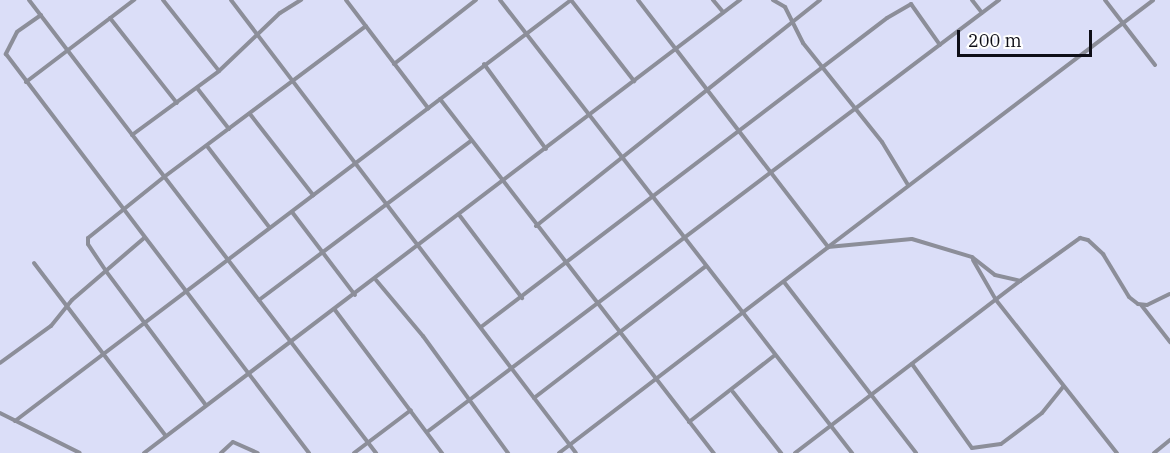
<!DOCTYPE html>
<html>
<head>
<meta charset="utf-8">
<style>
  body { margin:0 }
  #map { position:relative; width:1170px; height:453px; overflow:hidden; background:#dbdef8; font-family:"IBM Plex Serif",serif }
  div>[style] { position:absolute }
  .minor>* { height:4px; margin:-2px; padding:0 2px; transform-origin:2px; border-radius:2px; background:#8c8e99 }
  span { translate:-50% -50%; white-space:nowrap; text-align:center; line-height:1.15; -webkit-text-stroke:4.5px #fff; paint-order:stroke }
  .scale { position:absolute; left:957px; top:30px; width:135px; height:27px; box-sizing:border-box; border:3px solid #0e0e17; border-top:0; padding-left:8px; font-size:18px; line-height:21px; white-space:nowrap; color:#0e0e17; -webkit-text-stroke:4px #fff; paint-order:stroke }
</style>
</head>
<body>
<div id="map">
  <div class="minor">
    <i style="left:29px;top:0;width:571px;rotate:52.55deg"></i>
    <i style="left:163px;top:0;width:90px;rotate:51.7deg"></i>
    <i style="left:231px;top:0;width:569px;rotate:52.71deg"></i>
    <i style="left:346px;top:0;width:136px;rotate:52.8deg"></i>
    <i style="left:500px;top:0;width:574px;rotate:52.15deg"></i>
    <i style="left:571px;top:0;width:103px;rotate:52.1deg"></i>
    <i style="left:638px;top:0;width:312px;rotate:52.4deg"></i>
    <i style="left:828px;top:247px;width:408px;rotate:-37.2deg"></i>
    <i style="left:713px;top:0;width:16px;rotate:50deg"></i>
    <i style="left:773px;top:0;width:14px;rotate:30deg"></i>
    <i style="left:785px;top:7px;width:40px;rotate:63.4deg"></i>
    <i style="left:803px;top:43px;width:127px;rotate:51.4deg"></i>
    <i style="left:882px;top:142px;width:50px;rotate:58.8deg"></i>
    <i style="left:972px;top:0;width:16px;rotate:52deg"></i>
    <i style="left:1105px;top:0;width:82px;rotate:52.4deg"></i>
    <i style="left:41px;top:15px;width:29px;rotate:145deg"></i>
    <i style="left:17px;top:32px;width:25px;rotate:117deg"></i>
    <i style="left:6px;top:54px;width:501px;rotate:52.79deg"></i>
    <i style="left:110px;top:18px;width:108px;rotate:51.8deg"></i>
    <i style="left:394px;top:64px;width:104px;rotate:-38deg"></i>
    <i style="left:484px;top:64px;width:105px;rotate:53.9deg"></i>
    <i style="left:26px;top:82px;width:136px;rotate:-37.2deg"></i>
    <i style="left:197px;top:88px;width:52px;rotate:52deg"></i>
    <i style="left:440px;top:99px;width:448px;rotate:52.3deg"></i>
    <i style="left:250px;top:114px;width:103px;rotate:52.1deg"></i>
    <i style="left:132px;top:135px;width:108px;rotate:-36.3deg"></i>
    <i style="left:219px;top:71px;width:84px;rotate:-43.6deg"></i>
    <i style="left:280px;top:13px;width:25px;rotate:-32deg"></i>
    <i style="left:207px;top:146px;width:103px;rotate:52.5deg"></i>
    <i style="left:292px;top:212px;width:104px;rotate:52.8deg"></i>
    <i style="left:460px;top:216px;width:103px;rotate:52.9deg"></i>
    <i style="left:536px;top:226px;width:363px;rotate:-38.5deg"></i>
    <i style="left:973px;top:260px;width:46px;rotate:60.1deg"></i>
    <i style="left:996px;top:300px;width:195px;rotate:51.7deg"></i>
    <i style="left:34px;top:263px;width:216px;rotate:52.7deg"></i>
    <i style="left:376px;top:280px;width:73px;rotate:50deg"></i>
    <i style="left:423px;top:336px;width:145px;rotate:54deg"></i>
    <i style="left:784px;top:282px;width:216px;rotate:52.3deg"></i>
    <i style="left:259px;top:300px;width:265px;rotate:-36.9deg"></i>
    <i style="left:1142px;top:306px;width:46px;rotate:52.1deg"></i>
    <i style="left:335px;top:310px;width:179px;rotate:53.2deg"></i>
    <i style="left:481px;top:327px;width:510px;rotate:-37.27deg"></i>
    <i style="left:887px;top:18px;width:28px;rotate:-30deg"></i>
    <i style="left:911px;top:4px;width:50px;rotate:54.7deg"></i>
    <i style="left:0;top:363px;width:63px;rotate:-36deg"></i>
    <i style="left:51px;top:326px;width:33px;rotate:-51deg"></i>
    <i style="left:72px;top:300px;width:94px;rotate:-40.7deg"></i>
    <i style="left:912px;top:364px;width:103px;rotate:54.5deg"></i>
    <i style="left:972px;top:448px;width:29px;rotate:-8deg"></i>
    <i style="left:1001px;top:444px;width:51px;rotate:-37.1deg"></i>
    <i style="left:1042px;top:413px;width:33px;rotate:-51deg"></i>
    <i style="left:733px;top:392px;width:78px;rotate:51.8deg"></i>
    <i style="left:534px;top:398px;width:217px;rotate:-37.5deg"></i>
    <i style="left:205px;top:404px;width:166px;rotate:-126.7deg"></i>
    <i style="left:106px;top:271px;width:32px;rotate:-124deg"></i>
    <i style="left:88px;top:244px;width:6px;rotate:-90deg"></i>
    <i style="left:88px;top:238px;width:97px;rotate:-38.8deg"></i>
    <i style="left:164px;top:177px;width:252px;rotate:-36.8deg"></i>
    <i style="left:0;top:413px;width:89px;rotate:26.6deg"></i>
    <i style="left:15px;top:421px;width:697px;rotate:-37.13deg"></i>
    <i style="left:689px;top:422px;width:109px;rotate:-37.9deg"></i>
    <i style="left:427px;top:432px;width:717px;rotate:-37.06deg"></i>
    <i style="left:144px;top:453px;width:749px;rotate:-37.24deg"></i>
    <i style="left:221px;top:453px;width:16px;rotate:-43deg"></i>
    <i style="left:233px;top:442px;width:27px;rotate:24deg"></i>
    <i style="left:354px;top:453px;width:71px;rotate:-37deg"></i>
    <i style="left:559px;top:453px;width:339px;rotate:-37.4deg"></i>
    <i style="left:828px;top:247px;width:84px;rotate:-5.4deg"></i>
    <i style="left:912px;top:239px;width:63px;rotate:16.7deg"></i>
    <i style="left:972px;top:257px;width:29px;rotate:38deg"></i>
    <i style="left:995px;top:275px;width:26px;rotate:13deg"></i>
    <i style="left:1020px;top:281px;width:74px;rotate:-35.6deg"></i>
    <i style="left:1080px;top:238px;width:8px;rotate:14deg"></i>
    <i style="left:1088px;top:240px;width:21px;rotate:43deg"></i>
    <i style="left:1103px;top:254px;width:50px;rotate:58.8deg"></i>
    <i style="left:1129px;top:297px;width:11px;rotate:38deg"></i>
    <i style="left:1138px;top:304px;width:9px;rotate:6deg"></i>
    <i style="left:1147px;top:305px;width:25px;rotate:-26deg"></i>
    <i style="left:795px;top:453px;width:283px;rotate:-37.4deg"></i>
    <i style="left:1154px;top:453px;width:21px;rotate:-39deg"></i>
  </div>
  <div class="scale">200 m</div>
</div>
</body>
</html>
